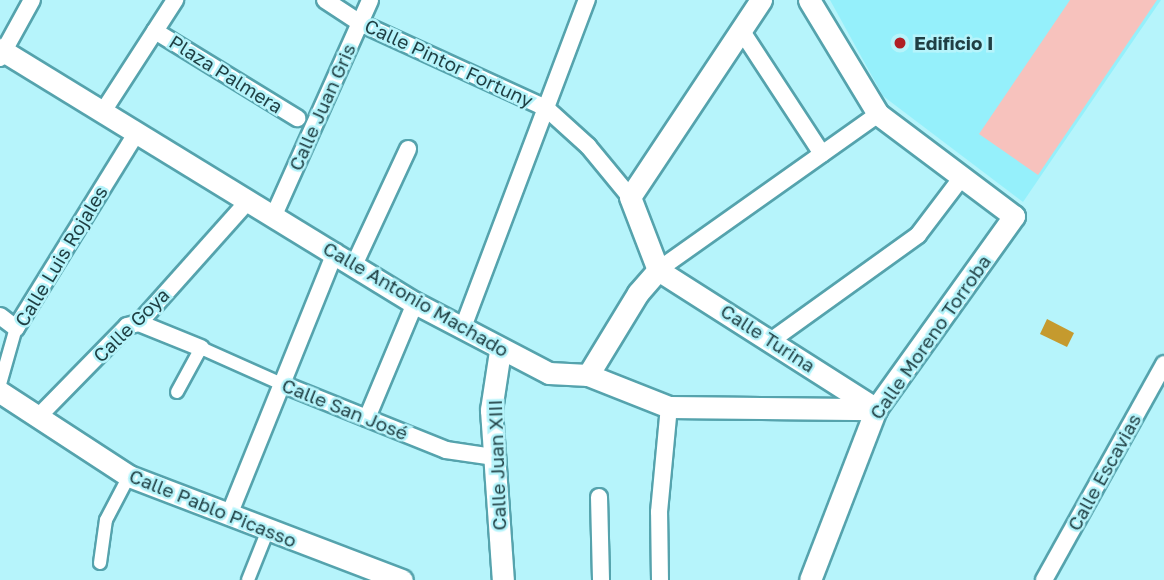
<!DOCTYPE html>
<html>
<head>
<meta charset="utf-8">
<style>
  body { margin:0 }
  #map { position:relative; width:1164px; height:580px; overflow:hidden; background:#b6f4fb; font-family:"Golos Text",sans-serif }
  div>[style] { position:absolute }
  .built>* { inset:0; background:#95f0fb }
  .green>* { inset:0; background:#f7c2bd }
  .water>* { inset:0; background:#c59a2e }
  .roads { filter:drop-shadow(2px 0 #55a3ad) drop-shadow(-2px 0 #55a3ad) drop-shadow(0 2px #55a3ad) drop-shadow(0 -2px #55a3ad) }
  .pedestrian>* { height:12px; margin:-6px; padding:0 6px; transform-origin:6px; border-radius:6px; background:#fff }
  .minor>* { height:16px; margin:-8px; padding:0 8px; transform-origin:8px; border-radius:8px; background:#fff }
  .tertiary>* { height:21px; margin:-10.5px; padding:0 10.5px; transform-origin:10.5px; border-radius:10.5px; background:#fff }
  .dots>* { width:19px; height:19px; translate:-50% -50%; box-sizing:border-box; border:4px solid #b6f4fb; border-radius:50% }
  span { translate:-50% -50%; white-space:nowrap; text-align:center; line-height:1.15; -webkit-text-stroke:5px #b6f4fb; paint-order:stroke }
  .poi-label { font-size:19px; color:#1f3f43; font-weight:700 }
  .left { translate:0 -50%; text-align:left }
  .street-label { font-size:19px; color:#1f3f43 }
</style>
</head>
<body>
<div id="map">
  <div class="built">
    <i style="clip-path:polygon(830px 0,1161px 0,1023px 202px,883px 96px)"></i>
  </div>
  <div class="green">
    <i style="clip-path:polygon(1070px 0,1157px 0,1038px 175px,979px 134px)"></i>
  </div>
  <div class="water">
    <i style="clip-path:polygon(1047px 319px,1074px 333px,1067px 347px,1040px 334px)"></i>
  </div>
  <div class="roads">
    <div class="pedestrian">
      <i style="left:0;top:384px;width:58px;rotate:-74.1deg"></i>
      <i style="left:177px;top:392px;width:50px;rotate:-61.4deg"></i>
      <i style="left:201px;top:348px;width:89px;rotate:24deg"></i>
      <i style="left:100px;top:563px;width:43px;rotate:-82.1deg"></i>
      <i style="left:106px;top:520px;width:50px;rotate:-62.4deg"></i>
      <i style="left:248px;top:580px;width:54px;rotate:-68.2deg"></i>
    </div>
    <div class="minor">
      <i style="left:325px;top:0;width:42px;rotate:33.3deg"></i>
      <i style="left:360px;top:23px;width:205px;rotate:24.6deg"></i>
      <i style="left:546px;top:108px;width:57px;rotate:42.1deg"></i>
      <i style="left:588px;top:146px;width:66px;rotate:50.5deg"></i>
      <i style="left:741px;top:30px;width:148px;rotate:56.8deg"></i>
      <i style="left:155px;top:31px;width:167px;rotate:31.5deg"></i>
      <i style="left:0;top:58px;width:66px;rotate:-61.1deg"></i>
      <i style="left:102px;top:113px;width:135px;rotate:-57.1deg"></i>
      <i style="left:274px;top:215px;width:235px;rotate:-65.9deg"></i>
      <i style="left:354px;top:265px;width:128px;rotate:-65deg"></i>
      <i style="left:658px;top:270px;width:270px;rotate:-35.3deg"></i>
      <i style="left:0;top:316px;width:20px;rotate:37deg"></i>
      <i style="left:16px;top:328px;width:228px;rotate:-58.3deg"></i>
      <i style="left:139px;top:323px;width:67px;rotate:22deg"></i>
      <i style="left:462px;top:330px;width:353px;rotate:-69.3deg"></i>
      <i style="left:772px;top:340px;width:180px;rotate:-35.7deg"></i>
      <i style="left:918px;top:235px;width:73px;rotate:-52.8deg"></i>
      <i style="left:282px;top:384px;width:177px;rotate:21.9deg"></i>
      <i style="left:446px;top:450px;width:49px;rotate:8.3deg"></i>
      <i style="left:38px;top:417px;width:127px;rotate:-45.6deg"></i>
      <i style="left:127px;top:326px;width:12px;rotate:-14deg"></i>
      <i style="left:139px;top:323px;width:165px;rotate:-48.2deg"></i>
      <i style="left:367px;top:418px;width:125px;rotate:-67.3deg"></i>
      <i style="left:599px;top:497px;width:83px;rotate:88.6deg"></i>
      <i style="left:229px;top:515px;width:284px;rotate:-68deg"></i>
      <i style="left:660px;top:580px;width:68px;rotate:-90.8deg"></i>
      <i style="left:659px;top:512px;width:105px;rotate:-84.6deg"></i>
      <i style="left:1044px;top:580px;width:247px;rotate:-60.9deg"></i>
    </div>
    <div class="tertiary">
      <i style="left:809px;top:0;width:133px;rotate:58.8deg"></i>
      <i style="left:878px;top:114px;width:170px;rotate:36.9deg"></i>
      <i style="left:1014px;top:216px;width:237px;rotate:125.6deg"></i>
      <i style="left:876px;top:409px;width:183px;rotate:111.1deg"></i>
      <i style="left:0;top:49px;width:487px;rotate:31.5deg"></i>
      <i style="left:415px;top:303px;width:151px;rotate:27.6deg"></i>
      <i style="left:549px;top:373px;width:39px;rotate:3deg"></i>
      <i style="left:588px;top:375px;width:87px;rotate:21.6deg"></i>
      <i style="left:669px;top:407px;width:207px;rotate:0.6deg"></i>
      <i style="left:658px;top:270px;width:78px;rotate:-111deg"></i>
      <i style="left:630px;top:197px;width:237px;rotate:-56.4deg"></i>
      <i style="left:658px;top:270px;width:259px;rotate:32.5deg"></i>
      <i style="left:500px;top:351px;width:60px;rotate:98.7deg"></i>
      <i style="left:491px;top:410px;width:170px;rotate:86deg"></i>
      <i style="left:588px;top:375px;width:96px;rotate:-58.6deg"></i>
      <i style="left:638px;top:293px;width:30px;rotate:-49deg"></i>
      <i style="left:0;top:392px;width:154px;rotate:33.1deg"></i>
      <i style="left:129px;top:476px;width:292px;rotate:20.9deg"></i>
    </div>
  </div>
  <div class="dots">
    <i style="left:900px;top:43px;background:#b01f24"></i>
  </div>
  <div class="poi-label">
    <span class="left" style="left:914px;top:43px">Edificio I</span>
  </div>
  <div class="street-label">
    <span style="left:449px;top:63px;rotate:25deg">Calle Pintor Fortuny</span>
    <span style="left:226px;top:74px;rotate:32deg">Plaza Palmera</span>
    <span style="left:322px;top:107px;rotate:-66deg">Calle Juan Gris</span>
    <span style="left:61px;top:256px;rotate:-59deg">Calle Luis Rojales</span>
    <span style="left:416px;top:299px;rotate:30deg">Calle Antonio Machado</span>
    <span style="left:131px;top:325px;rotate:-44deg">Calle Goya</span>
    <span style="left:930px;top:337px;rotate:-55deg">Calle Moreno Torroba</span>
    <span style="left:768px;top:338px;rotate:33deg">Calle Turina</span>
    <span style="left:345px;top:409px;rotate:22deg">Calle San José</span>
    <span style="left:497px;top:465px;rotate:-92deg">Calle Juan XIII</span>
    <span style="left:1104px;top:472px;rotate:-61deg">Calle Escavias</span>
    <span style="left:213px;top:508px;rotate:22deg">Calle Pablo Picasso</span>
  </div>
</div>
</body>
</html>
